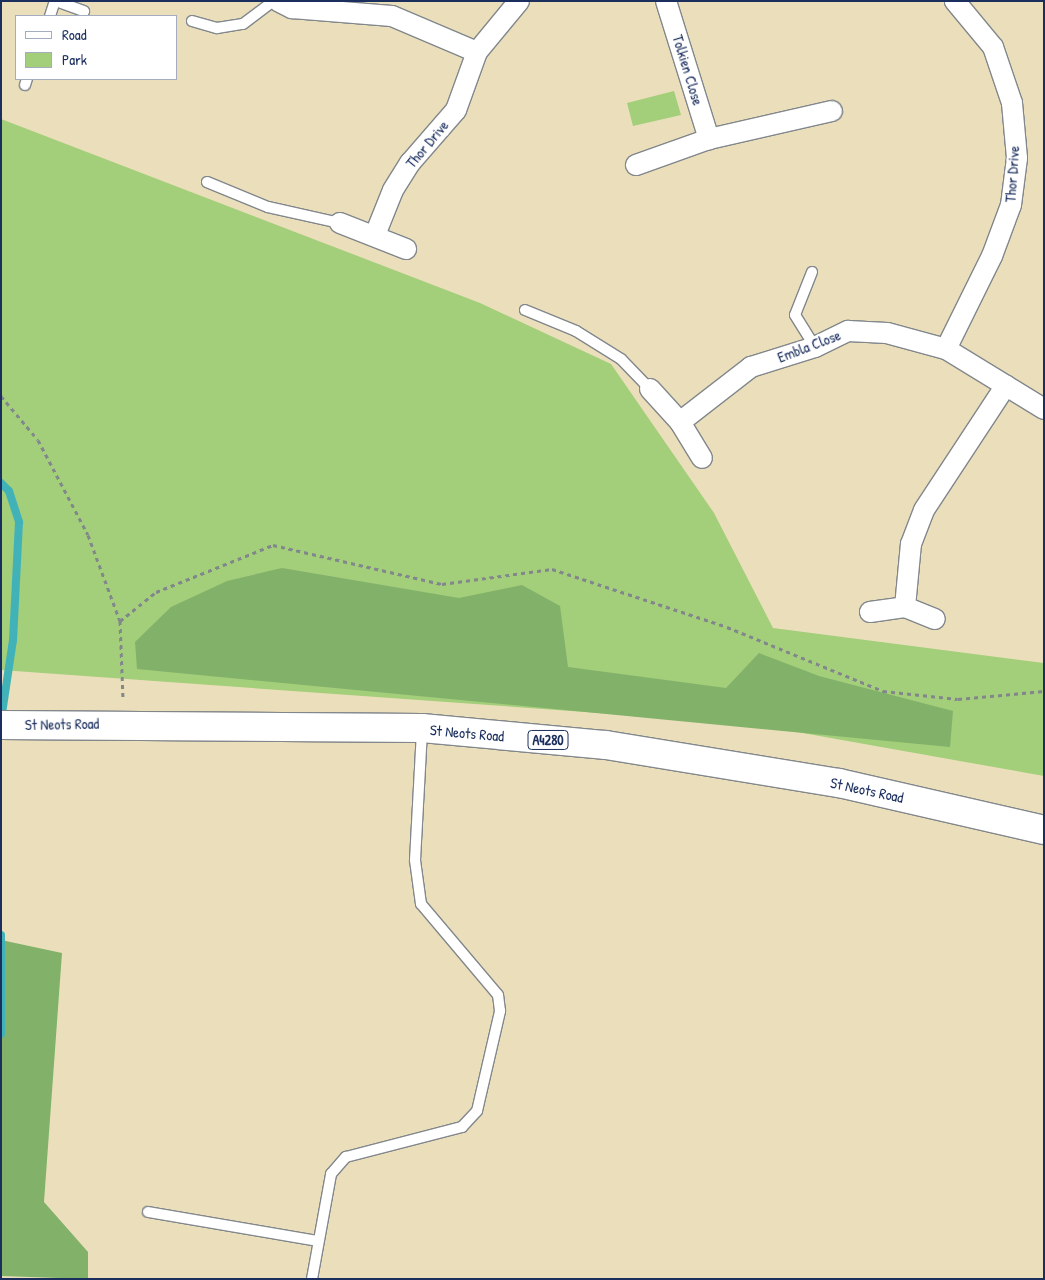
<!DOCTYPE html>
<html>
<head>
<meta charset="utf-8">
<style>
  body { margin:0 }
  #map { position:relative; width:1045px; height:1280px; overflow:hidden; background:#eadfba; font-family:"Patrick Hand",sans-serif }
  div>[style] { position:absolute }
  .green>* { inset:0; background:#a3ce7a }
  .forest>* { inset:0; background:#82b16a }
  .stream>* { height:8px; margin:-4px; padding:0 4px; transform-origin:4px; border-radius:4px; background:#42b2b9 }
  .path>* { height:3px; margin-top:-1.5px; transform-origin:0; background:repeating-linear-gradient(90deg,#82878c 0 4px,transparent 0 8px) }
  .roads { filter:drop-shadow(1px 0 #82878c) drop-shadow(-1px 0 #82878c) drop-shadow(0 1px #82878c) drop-shadow(0 -1px #82878c) }
  .lane>* { height:10px; margin:-5px; padding:0 5px; transform-origin:5px; border-radius:5px; background:#fff }
  .street>* { height:20px; margin:-10px; padding:0 10px; transform-origin:10px; border-radius:10px; background:#fff }
  .primary>* { height:28px; margin:-14px; padding:0 14px; transform-origin:14px; border-radius:14px; background:#fff }
  span { translate:-50% -50%; white-space:nowrap; text-align:center; line-height:1.15; -webkit-text-stroke:4.5px #fff; paint-order:stroke }
  .shield-label span { padding:1px 4px; background:#fff; border:1px solid; border-radius:4px; -webkit-text-stroke-width:0 }
  .shield-label { font-size:14px; color:#1b2f5e; font-weight:700 }
  .street-label { font-size:15px; color:#1b2f5e }
  .frame { position:absolute; inset:0; border:2px solid #1b2f5e; pointer-events:none }
  .legend { position:absolute; left:15px; top:15px; width:162px; height:65px; box-sizing:border-box; background:#fff; border:1px solid #a4acbf; margin:0; padding:6px 9px; list-style:none; font-size:15px; color:#1b2f5e }
  .legend li { display:flex; align-items:center; gap:10px; height:25px }
  .legend b { width:25px; border:1px solid #a4acbf }
</style>
</head>
<body>
<div id="map">
  <div class="green">
    <i style="clip-path:polygon(674px 91px,681px 115px,633px 126px,627px 103px)"></i>
    <i style="clip-path:polygon(1px 119px,480px 303px,611px 364px,714px 513px,773px 628px,1044px 663px,1044px 776px,752px 724px,1px 670px)"></i>
  </div>
  <div class="forest">
    <i style="clip-path:polygon(282px 568px,459px 598px,522px 585px,560px 606px,568px 667px,726px 688px,759px 653px,819px 676px,953px 711px,950px 747px,137px 669px,135px 642px,171px 607px,227px 581px)"></i>
    <i style="clip-path:polygon(1px 940px,62px 953px,44px 1202px,88px 1252px,88px 1279px,1px 1276px)"></i>
  </div>
  <div class="stream">
    <i style="left:1px;top:483px;width:11px;rotate:45deg"></i>
    <i style="left:9px;top:491px;width:33px;rotate:72deg"></i>
    <i style="left:19px;top:522px;width:118px;rotate:92.9deg"></i>
    <i style="left:13px;top:640px;width:81px;rotate:98.5deg"></i>
    <i style="left:1px;top:935px;width:99px;rotate:90deg"></i>
  </div>
  <div class="path">
    <i style="left:1px;top:396px;width:57px;rotate:49.9deg"></i>
    <i style="left:38px;top:440px;width:107px;rotate:62.2deg"></i>
    <i style="left:88px;top:535px;width:92px;rotate:69.6deg"></i>
    <i style="left:120px;top:621px;width:79px;rotate:87.8deg"></i>
    <i style="left:120px;top:621px;width:46px;rotate:-38.9deg"></i>
    <i style="left:156px;top:592px;width:126px;rotate:-21.9deg"></i>
    <i style="left:273px;top:545px;width:173px;rotate:13deg"></i>
    <i style="left:442px;top:584px;width:111px;rotate:-7.8deg"></i>
    <i style="left:552px;top:569px;width:184px;rotate:18.3deg"></i>
    <i style="left:727px;top:627px;width:169px;rotate:22.3deg"></i>
    <i style="left:883px;top:691px;width:75px;rotate:6.1deg"></i>
    <i style="left:958px;top:699px;width:86px;rotate:-5.3deg"></i>
  </div>
  <div class="roads">
    <div class="lane">
      <i style="left:56px;top:1px;width:30px;rotate:20deg"></i>
      <i style="left:50px;top:16px;width:16px;rotate:-72deg"></i>
      <i style="left:192px;top:21px;width:26px;rotate:16deg"></i>
      <i style="left:217px;top:28px;width:26px;rotate:-9deg"></i>
      <i style="left:243px;top:24px;width:38px;rotate:-37deg"></i>
      <i style="left:25px;top:85px;width:6px;rotate:-72deg"></i>
      <i style="left:207px;top:182px;width:66px;rotate:22.3deg"></i>
      <i style="left:268px;top:207px;width:74px;rotate:12.5deg"></i>
      <i style="left:812px;top:272px;width:46px;rotate:111.6deg"></i>
      <i style="left:795px;top:315px;width:38px;rotate:58deg"></i>
      <i style="left:525px;top:310px;width:55px;rotate:22.4deg"></i>
      <i style="left:576px;top:331px;width:53px;rotate:31.9deg"></i>
      <i style="left:621px;top:359px;width:42px;rotate:46deg"></i>
      <i style="left:148px;top:1212px;width:171px;rotate:9.7deg"></i>
      <i style="left:312px;top:1279px;width:107px;rotate:-79.7deg"></i>
      <i style="left:331px;top:1174px;width:23px;rotate:-49deg"></i>
      <i style="left:346px;top:1157px;width:120px;rotate:-14.5deg"></i>
      <i style="left:462px;top:1127px;width:22px;rotate:-47deg"></i>
      <i style="left:477px;top:1111px;width:103px;rotate:-77deg"></i>
      <i style="left:500px;top:1011px;width:16px;rotate:-97deg"></i>
      <i style="left:498px;top:995px;width:119px;rotate:-130.2deg"></i>
      <i style="left:421px;top:904px;width:44px;rotate:-97.8deg"></i>
      <i style="left:415px;top:860px;width:131px;rotate:-86.9deg"></i>
    </div>
    <div class="street">
      <i style="left:278px;top:1px;width:16px;rotate:27deg"></i>
      <i style="left:292px;top:8px;width:100px;rotate:4.6deg"></i>
      <i style="left:392px;top:16px;width:92px;rotate:23deg"></i>
      <i style="left:477px;top:52px;width:66px;rotate:-50.5deg"></i>
      <i style="left:666px;top:1px;width:145px;rotate:72.7deg"></i>
      <i style="left:636px;top:165px;width:77px;rotate:-19.6deg"></i>
      <i style="left:709px;top:139px;width:126px;rotate:-12.8deg"></i>
      <i style="left:340px;top:223px;width:71px;rotate:21.5deg"></i>
      <i style="left:375px;top:235px;width:48px;rotate:-68.2deg"></i>
      <i style="left:393px;top:190px;width:32px;rotate:-58deg"></i>
      <i style="left:410px;top:163px;width:70px;rotate:-49deg"></i>
      <i style="left:456px;top:110px;width:62px;rotate:-70.1deg"></i>
      <i style="left:946px;top:349px;width:104px;rotate:-63.7deg"></i>
      <i style="left:992px;top:256px;width:54px;rotate:-69.6deg"></i>
      <i style="left:1011px;top:205px;width:47px;rotate:-82.7deg"></i>
      <i style="left:1017px;top:158px;width:55px;rotate:-95.2deg"></i>
      <i style="left:1012px;top:103px;width:59px;rotate:-108.7deg"></i>
      <i style="left:993px;top:47px;width:60px;rotate:-129.6deg"></i>
      <i style="left:650px;top:389px;width:45px;rotate:47.7deg"></i>
      <i style="left:680px;top:422px;width:42px;rotate:58.6deg"></i>
      <i style="left:680px;top:422px;width:90px;rotate:-37.8deg"></i>
      <i style="left:751px;top:367px;width:67px;rotate:-17.4deg"></i>
      <i style="left:815px;top:347px;width:37px;rotate:-26deg"></i>
      <i style="left:848px;top:331px;width:39px;rotate:3deg"></i>
      <i style="left:887px;top:333px;width:61px;rotate:15.2deg"></i>
      <i style="left:946px;top:349px;width:115px;rotate:31.5deg"></i>
      <i style="left:905px;top:607px;width:63px;rotate:-84.6deg"></i>
      <i style="left:911px;top:544px;width:36px;rotate:-69deg"></i>
      <i style="left:924px;top:510px;width:149px;rotate:-56.7deg"></i>
      <i style="left:870px;top:612px;width:35px;rotate:-8deg"></i>
      <i style="left:905px;top:607px;width:32px;rotate:22deg"></i>
    </div>
    <div class="primary">
      <i style="left:1px;top:725px;width:421px;rotate:0.4deg"></i>
      <i style="left:422px;top:728px;width:185px;rotate:5.3deg"></i>
      <i style="left:606px;top:745px;width:236px;rotate:9.3deg"></i>
      <i style="left:839px;top:783px;width:210px;rotate:12.9deg"></i>
    </div>
  </div>
  <div class="shield-label">
    <span style="left:548px;top:740px">A4280</span>
  </div>
  <div class="street-label">
    <span style="left:688px;top:70px;rotate:73deg">Tolkien Close</span>
    <span style="left:427px;top:144px;rotate:-50deg">Thor Drive</span>
    <span style="left:1012px;top:174px;rotate:-86deg">Thor Drive</span>
    <span style="left:809px;top:346px;rotate:-21deg">Embla Close</span>
    <span style="left:62px;top:724px;rotate:-1deg">St Neots Road</span>
    <span style="left:467px;top:733px;rotate:5deg">St Neots Road</span>
    <span style="left:867px;top:790px;rotate:12deg">St Neots Road</span>
  </div>
  <div class="frame"></div>
  <ul class="legend">
  <li><b style="height:6px;background:#fff"></b>Road</li>
  <li><b style="height:14px;background:#a3ce7a"></b>Park</li>
  </ul>
</div>
</body>
</html>
